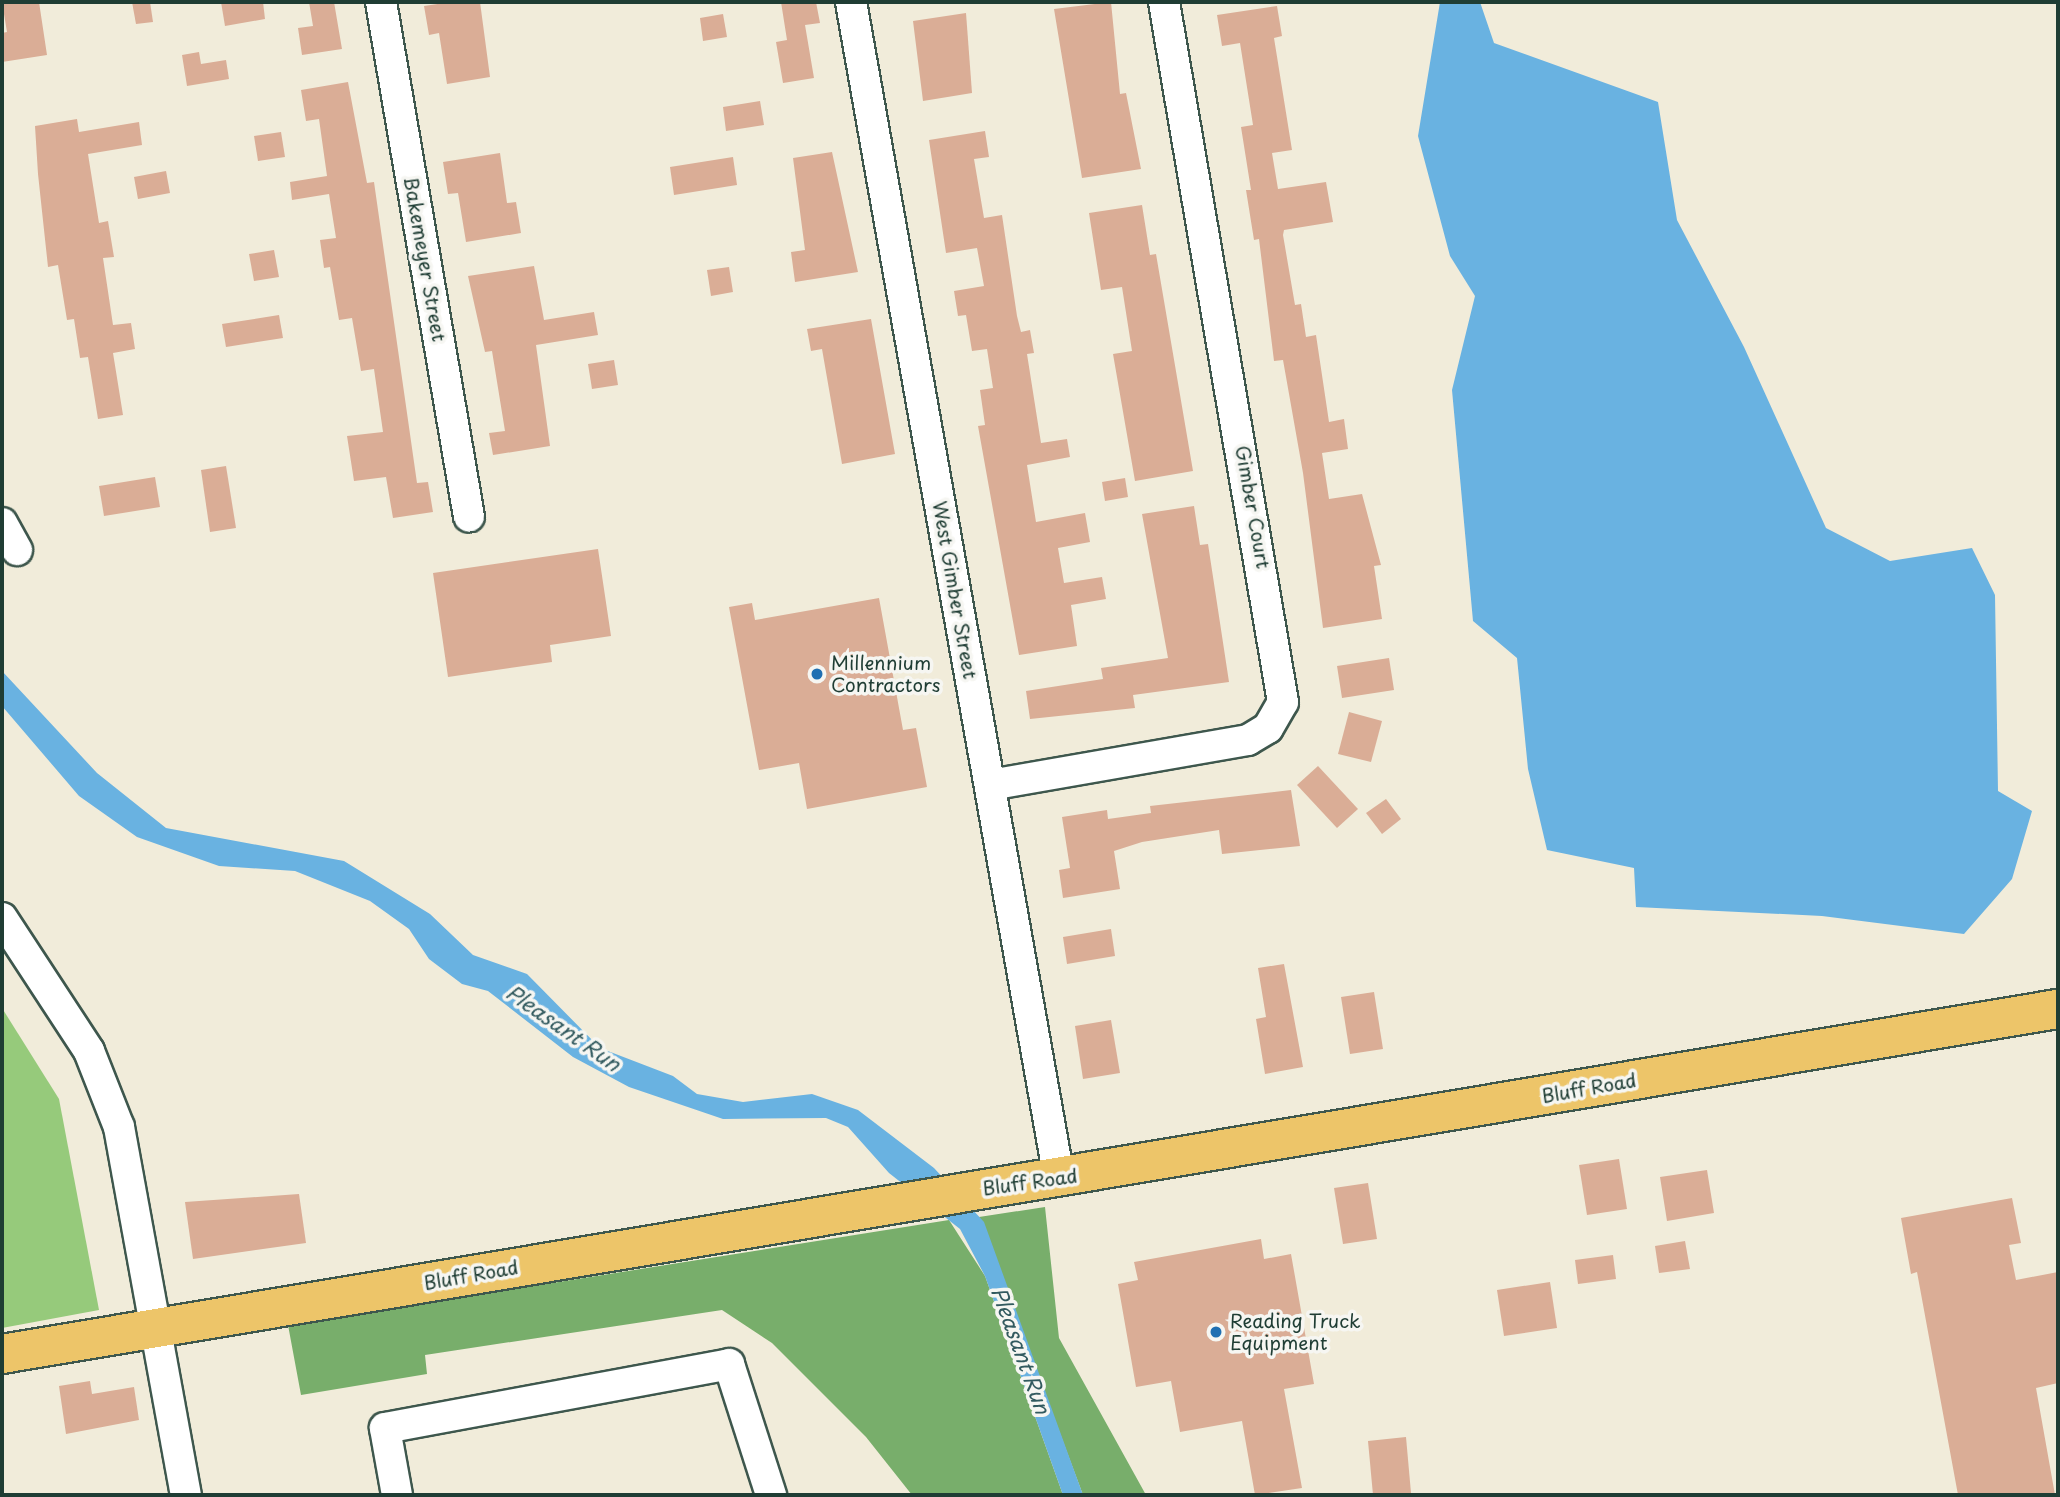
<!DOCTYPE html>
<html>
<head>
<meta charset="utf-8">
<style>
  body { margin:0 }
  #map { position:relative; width:2060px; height:1497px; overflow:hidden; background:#f1ecda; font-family:"Playpen Sans",sans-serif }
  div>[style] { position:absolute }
  .green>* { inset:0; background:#96ca7b }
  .forest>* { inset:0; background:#78ae6b }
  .water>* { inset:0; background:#69b2e1 }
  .building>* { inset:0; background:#daad96 }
  .roads { filter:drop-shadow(2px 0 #3e574d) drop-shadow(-2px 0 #3e574d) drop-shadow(0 2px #3e574d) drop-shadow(0 -2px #3e574d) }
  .minor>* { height:30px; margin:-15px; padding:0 15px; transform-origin:15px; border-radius:15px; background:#fff }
  .major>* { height:38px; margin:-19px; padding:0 19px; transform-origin:19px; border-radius:19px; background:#edc569 }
  .dots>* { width:19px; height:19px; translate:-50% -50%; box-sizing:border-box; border:4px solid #f6f6f2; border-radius:50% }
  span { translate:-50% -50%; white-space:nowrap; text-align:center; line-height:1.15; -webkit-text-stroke:7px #f6f6f2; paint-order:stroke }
  .street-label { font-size:19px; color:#1f3d34 }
  .poi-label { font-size:19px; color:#1f3d34 }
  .left { translate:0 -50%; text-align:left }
  .water-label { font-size:21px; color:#325a5f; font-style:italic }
  .frame { position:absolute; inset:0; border:4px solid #1f3d34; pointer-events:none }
</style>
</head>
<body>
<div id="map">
  <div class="green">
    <i style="clip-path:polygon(2px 1008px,59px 1099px,99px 1310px,2px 1328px)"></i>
  </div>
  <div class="forest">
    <i style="clip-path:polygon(1045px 1207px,1059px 1338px,1146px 1495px,1083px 1495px,979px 1217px)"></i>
    <i style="clip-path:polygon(949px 1220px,985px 1276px,1063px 1495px,912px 1495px,866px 1437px,772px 1343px,722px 1310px,425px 1355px,427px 1374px,301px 1395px,288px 1325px)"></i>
  </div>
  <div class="water">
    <i style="clip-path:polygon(1440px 2px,1480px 2px,1494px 43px,1658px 102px,1677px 220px,1744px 347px,1826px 528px,1890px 561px,1972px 548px,1995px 595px,1998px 791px,2032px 811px,2012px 879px,1964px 934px,1822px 916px,1636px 907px,1634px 868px,1547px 850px,1528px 769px,1517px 658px,1473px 621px,1452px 390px,1475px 296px,1450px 256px,1418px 136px)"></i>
    <i style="clip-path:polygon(2px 671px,97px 773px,166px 828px,344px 861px,430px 914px,473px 955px,527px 974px,600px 1048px,673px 1076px,697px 1094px,743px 1102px,812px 1094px,858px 1110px,934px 1168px,984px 1222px,1083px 1495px,1063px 1495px,985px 1276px,960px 1229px,889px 1173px,848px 1127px,826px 1118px,723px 1119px,629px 1087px,573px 1057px,488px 991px,462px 984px,429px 959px,409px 929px,370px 901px,295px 871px,219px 866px,137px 837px,79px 796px,2px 706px)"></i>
  </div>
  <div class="building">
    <i style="clip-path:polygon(2px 2px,39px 2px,47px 55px,2px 62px,2px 33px,7px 32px)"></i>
    <i style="clip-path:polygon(132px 2px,150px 2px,153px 22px,136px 24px)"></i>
    <i style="clip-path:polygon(221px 2px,263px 2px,265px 19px,225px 26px)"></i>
    <i style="clip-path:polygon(309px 2px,334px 2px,342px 49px,302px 55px,298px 28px,313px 26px)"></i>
    <i style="clip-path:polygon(451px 2px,480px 2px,490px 77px,447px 84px,439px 33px,429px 35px,424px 6px)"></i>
    <i style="clip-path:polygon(781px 2px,816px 2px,820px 23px,805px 25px,814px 78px,783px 83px,776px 42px,787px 40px)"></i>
    <i style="clip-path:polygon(1111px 2px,1120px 94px,1126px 93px,1141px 169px,1082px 178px,1054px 9px)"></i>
    <i style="clip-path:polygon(1277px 6px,1282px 36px,1274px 38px,1292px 150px,1272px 153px,1278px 189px,1326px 182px,1333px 222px,1284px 230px,1283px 235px,1295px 305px,1301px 304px,1306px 337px,1316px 335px,1329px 422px,1344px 419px,1348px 449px,1322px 453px,1329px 499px,1362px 494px,1381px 565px,1374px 566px,1382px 619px,1323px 628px,1303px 473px,1283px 360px,1274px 361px,1259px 239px,1254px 240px,1246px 190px,1251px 190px,1241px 127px,1253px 125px,1240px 43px,1222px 46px,1217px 15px)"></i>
    <i style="clip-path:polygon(966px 13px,972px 93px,923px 101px,913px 21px)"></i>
    <i style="clip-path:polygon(723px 14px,727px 37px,703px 41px,700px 18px)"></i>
    <i style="clip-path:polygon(199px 52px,201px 64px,226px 60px,229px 79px,187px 86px,182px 55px)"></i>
    <i style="clip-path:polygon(348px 82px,367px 183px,374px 182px,417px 483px,428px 482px,433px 512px,393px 518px,386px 477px,354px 481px,347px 436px,383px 432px,374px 369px,361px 371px,352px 318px,339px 320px,330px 267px,324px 268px,320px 240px,336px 238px,329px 194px,292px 200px,290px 182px,327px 176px,319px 119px,306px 121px,301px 90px)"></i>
    <i style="clip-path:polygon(760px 101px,764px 125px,726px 131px,723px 107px)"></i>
    <i style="clip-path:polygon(77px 119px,79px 132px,139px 122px,142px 145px,88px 154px,99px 223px,108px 221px,114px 257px,103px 258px,113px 325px,131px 323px,135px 349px,113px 353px,123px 415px,98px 419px,88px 357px,80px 358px,74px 319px,67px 320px,58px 265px,48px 267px,38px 174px,35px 126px)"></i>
    <i style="clip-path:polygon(985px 131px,989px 157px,974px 159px,984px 218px,1002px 215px,1017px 316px,1021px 332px,1030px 330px,1034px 353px,1027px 354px,1041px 443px,1067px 439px,1070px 457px,1027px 465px,1036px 522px,1085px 513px,1090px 542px,1058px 548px,1064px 583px,1102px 577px,1106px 599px,1071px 605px,1077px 646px,1019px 655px,978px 426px,985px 425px,980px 390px,993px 388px,987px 349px,972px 351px,966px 315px,958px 316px,954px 291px,984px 286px,977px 248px,946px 253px,929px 140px)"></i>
    <i style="clip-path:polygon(281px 132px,285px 157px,258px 161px,254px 136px)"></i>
    <i style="clip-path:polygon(832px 152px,858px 272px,795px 282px,791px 252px,805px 250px,793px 158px)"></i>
    <i style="clip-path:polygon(500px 153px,507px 203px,516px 202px,521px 233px,466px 242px,458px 193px,448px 194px,443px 162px)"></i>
    <i style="clip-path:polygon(733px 157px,737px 185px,674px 195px,670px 167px)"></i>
    <i style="clip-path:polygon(166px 171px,170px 193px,138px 199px,134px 177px)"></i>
    <i style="clip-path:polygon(1142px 205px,1150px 255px,1156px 254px,1193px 471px,1135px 481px,1113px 354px,1132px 351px,1122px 287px,1101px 290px,1089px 213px)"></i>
    <i style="clip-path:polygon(274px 250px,279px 277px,254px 281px,249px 254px)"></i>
    <i style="clip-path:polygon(534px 266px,544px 320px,594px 312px,598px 335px,536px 345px,550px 446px,493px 455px,489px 433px,505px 431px,492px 351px,485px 352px,468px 276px)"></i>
    <i style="clip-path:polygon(729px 267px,733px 292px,711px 296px,707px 270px)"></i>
    <i style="clip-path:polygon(279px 315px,283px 338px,226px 347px,222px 324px)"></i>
    <i style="clip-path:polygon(871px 319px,895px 454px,842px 464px,822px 349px,811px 351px,807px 329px)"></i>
    <i style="clip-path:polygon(614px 360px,618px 385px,592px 389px,588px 364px)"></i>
    <i style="clip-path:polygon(226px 466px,236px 528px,210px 532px,201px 470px)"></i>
    <i style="clip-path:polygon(155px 477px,160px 507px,104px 516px,99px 486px)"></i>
    <i style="clip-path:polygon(1125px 478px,1128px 497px,1105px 501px,1102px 482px)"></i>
    <i style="clip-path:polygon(1194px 506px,1200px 545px,1208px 544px,1229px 682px,1133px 695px,1135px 708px,1030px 719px,1026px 691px,1103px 679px,1101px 668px,1168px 658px,1142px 514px)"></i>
    <i style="clip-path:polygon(598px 549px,611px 636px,550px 645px,552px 662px,448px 677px,433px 573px)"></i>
    <i style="clip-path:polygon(879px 598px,903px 730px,916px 728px,927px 787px,807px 809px,799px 763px,759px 770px,729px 607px,752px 603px,755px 620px)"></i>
    <i style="clip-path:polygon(1389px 658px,1394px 690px,1342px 698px,1337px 666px)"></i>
    <i style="clip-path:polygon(1349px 712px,1382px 721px,1371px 762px,1338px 754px)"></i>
    <i style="clip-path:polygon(1318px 766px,1358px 809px,1337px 828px,1297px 785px)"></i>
    <i style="clip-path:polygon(1291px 790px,1300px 846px,1222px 854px,1219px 830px,1142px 842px,1114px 851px,1120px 889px,1063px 898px,1059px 870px,1070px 868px,1062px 817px,1107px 810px,1108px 819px,1151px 813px,1150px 806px)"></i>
    <i style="clip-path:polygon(1386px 799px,1401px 819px,1382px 834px,1366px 813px)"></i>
    <i style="clip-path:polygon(1111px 929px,1115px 956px,1067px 964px,1063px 937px)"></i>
    <i style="clip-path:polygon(1284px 964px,1303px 1067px,1265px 1074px,1256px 1019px,1266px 1017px,1258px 968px)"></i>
    <i style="clip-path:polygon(1374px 992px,1383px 1049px,1350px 1054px,1341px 997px)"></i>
    <i style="clip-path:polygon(1111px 1020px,1120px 1073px,1083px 1079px,1075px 1026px)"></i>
    <i style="clip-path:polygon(1619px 1159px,1627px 1209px,1587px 1215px,1579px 1165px)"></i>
    <i style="clip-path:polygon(1707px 1170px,1714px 1213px,1667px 1221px,1660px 1177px)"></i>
    <i style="clip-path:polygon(1368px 1183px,1377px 1239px,1343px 1244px,1334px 1188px)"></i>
    <i style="clip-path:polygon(299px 1194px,306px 1243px,193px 1259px,185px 1202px)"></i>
    <i style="clip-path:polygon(2012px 1198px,2021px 1243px,2009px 1245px,2016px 1280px,2058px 1272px,2058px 1383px,2036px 1388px,2055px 1495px,1958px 1495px,1917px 1272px,1911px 1274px,1901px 1218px)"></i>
    <i style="clip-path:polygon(1261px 1239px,1264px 1259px,1291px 1254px,1314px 1384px,1284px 1389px,1302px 1488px,1255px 1495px,1242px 1421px,1180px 1432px,1171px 1381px,1136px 1387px,1118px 1284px,1138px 1280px,1134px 1262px)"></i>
    <i style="clip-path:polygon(1685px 1241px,1690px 1269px,1659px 1273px,1655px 1246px)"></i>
    <i style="clip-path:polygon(1613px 1255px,1616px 1279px,1578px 1284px,1575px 1260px)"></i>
    <i style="clip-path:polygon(1550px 1282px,1557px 1328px,1504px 1336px,1497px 1290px)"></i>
    <i style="clip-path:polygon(90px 1381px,92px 1394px,134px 1387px,139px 1420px,66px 1434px,59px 1386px)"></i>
    <i style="clip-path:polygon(1406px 1437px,1411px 1493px,1373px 1495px,1368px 1441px)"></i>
  </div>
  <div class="roads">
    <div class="minor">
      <i style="left:381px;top:2px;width:522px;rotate:80.3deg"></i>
      <i style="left:851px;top:2px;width:1194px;rotate:79.97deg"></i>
      <i style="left:2px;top:523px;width:31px;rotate:61deg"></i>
      <i style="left:990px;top:785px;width:262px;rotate:-9.9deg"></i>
      <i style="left:1248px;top:740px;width:23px;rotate:-31deg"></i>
      <i style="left:1268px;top:728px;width:30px;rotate:-60deg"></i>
      <i style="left:1283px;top:702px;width:710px;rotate:-99.65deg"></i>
      <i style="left:2px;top:918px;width:159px;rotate:56.8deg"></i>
      <i style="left:89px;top:1051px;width:82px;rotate:68.5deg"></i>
      <i style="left:119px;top:1127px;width:374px;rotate:79.7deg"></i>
      <i style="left:397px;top:1495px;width:68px;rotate:-100.2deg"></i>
      <i style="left:385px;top:1428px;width:350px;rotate:-10.5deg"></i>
      <i style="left:729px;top:1364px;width:138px;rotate:72.2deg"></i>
    </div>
    <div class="major">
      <i style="left:2px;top:1354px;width:2085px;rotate:-9.53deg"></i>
    </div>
  </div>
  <div class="dots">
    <i style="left:817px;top:674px;background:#1f6fb2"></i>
    <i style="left:1216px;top:1332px;background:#1f6fb2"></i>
  </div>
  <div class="street-label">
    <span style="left:425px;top:259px;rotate:80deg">Bakemeyer Street</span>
    <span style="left:1253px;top:507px;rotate:80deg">Gimber Court</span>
    <span style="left:955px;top:590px;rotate:80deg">West Gimber Street</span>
    <span style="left:1589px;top:1088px;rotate:-10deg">Bluff Road</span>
    <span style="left:1030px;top:1182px;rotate:-8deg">Bluff Road</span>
    <span style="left:471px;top:1275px;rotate:-10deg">Bluff Road</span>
  </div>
  <div class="poi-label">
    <span class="left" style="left:831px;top:674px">Millennium<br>Contractors</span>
    <span class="left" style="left:1230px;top:1332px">Reading Truck<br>Equipment</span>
  </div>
  <div class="water-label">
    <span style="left:564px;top:1027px;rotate:35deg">Pleasant Run</span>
    <span style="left:1022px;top:1350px;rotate:70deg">Pleasant Run</span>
  </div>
  <div class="frame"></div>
</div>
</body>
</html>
